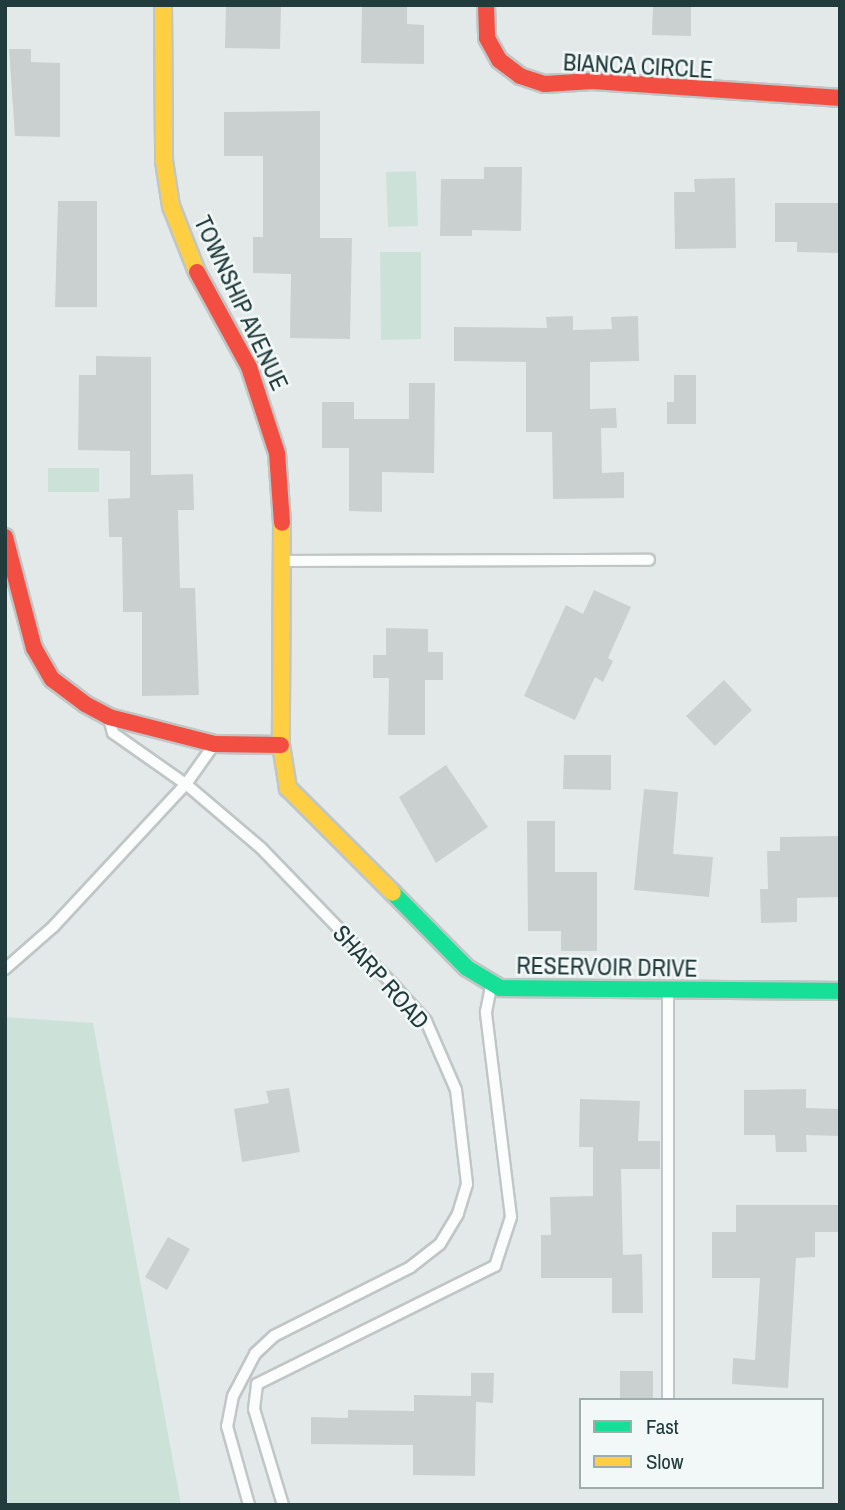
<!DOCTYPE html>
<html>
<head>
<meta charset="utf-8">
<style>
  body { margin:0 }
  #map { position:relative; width:845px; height:1510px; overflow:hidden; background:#e3e9e8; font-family:"Archivo Narrow",sans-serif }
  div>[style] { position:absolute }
  .green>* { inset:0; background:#cce2d9 }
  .building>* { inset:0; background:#cad0cf }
  .roads { filter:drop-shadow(2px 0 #c0c6c5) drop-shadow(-2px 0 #c0c6c5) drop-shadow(0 2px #c0c6c5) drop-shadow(0 -2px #c0c6c5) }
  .lane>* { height:10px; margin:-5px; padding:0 5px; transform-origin:5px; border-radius:5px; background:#fbfcfc }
  .fast>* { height:16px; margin:-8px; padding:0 8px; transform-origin:8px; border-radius:8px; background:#16e098 }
  .slow>* { height:16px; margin:-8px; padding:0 8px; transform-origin:8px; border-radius:8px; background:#ffcf43 }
  .jam>* { height:16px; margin:-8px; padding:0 8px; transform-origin:8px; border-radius:8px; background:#f24e42 }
  span { translate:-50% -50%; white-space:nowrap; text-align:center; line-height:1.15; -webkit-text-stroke:5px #f1f8f7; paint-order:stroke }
  .street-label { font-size:24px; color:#223b3c }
  .frame { position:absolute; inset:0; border:7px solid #223b3c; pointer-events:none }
  .legend { position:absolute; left:579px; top:1398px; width:245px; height:91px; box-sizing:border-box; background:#f1f8f7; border:2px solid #9eacac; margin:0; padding:9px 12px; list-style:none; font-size:21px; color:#223b3c }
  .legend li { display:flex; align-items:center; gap:14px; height:35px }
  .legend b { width:35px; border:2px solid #9eacac }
</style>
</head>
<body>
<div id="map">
  <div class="green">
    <i style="clip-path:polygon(416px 171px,418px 226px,388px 227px,386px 172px)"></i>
    <i style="clip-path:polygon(380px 252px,421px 252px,421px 339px,381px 340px)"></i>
    <i style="clip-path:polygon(48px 468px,99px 468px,99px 492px,48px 492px)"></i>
    <i style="clip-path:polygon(5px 1017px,93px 1023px,181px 1505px,5px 1505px)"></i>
  </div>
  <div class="building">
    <i style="clip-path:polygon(226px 5px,281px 5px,280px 49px,225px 48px)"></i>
    <i style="clip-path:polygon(362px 5px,407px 5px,407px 24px,424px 25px,424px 64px,361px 63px)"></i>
    <i style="clip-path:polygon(653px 5px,691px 5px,691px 36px,652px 35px)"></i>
    <i style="clip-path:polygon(9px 49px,31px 49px,31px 62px,60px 63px,60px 137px,15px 136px)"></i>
    <i style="clip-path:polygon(320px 111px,320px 238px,352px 238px,350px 339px,290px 338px,291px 274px,253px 273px,253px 237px,263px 237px,263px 156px,224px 156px,224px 112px)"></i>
    <i style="clip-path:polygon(484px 167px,522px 167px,521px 231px,472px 230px,472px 236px,440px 236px,441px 179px,484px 179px)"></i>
    <i style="clip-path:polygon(735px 178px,736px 248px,675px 249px,674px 192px,695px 192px,694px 179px)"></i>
    <i style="clip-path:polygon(58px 201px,97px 201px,97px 307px,55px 307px)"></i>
    <i style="clip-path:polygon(775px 203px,840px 203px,840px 253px,797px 252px,797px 242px,775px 242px)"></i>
    <i style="clip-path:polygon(573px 316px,573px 330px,612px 329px,611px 317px,638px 316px,639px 361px,590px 362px,590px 409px,616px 408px,617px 428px,601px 428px,602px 473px,624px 472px,624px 498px,553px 499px,552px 432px,526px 432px,526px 362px,454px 361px,454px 327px,547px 328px,546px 317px)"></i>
    <i style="clip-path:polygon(96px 356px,151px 357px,151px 475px,193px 474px,194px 510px,178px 510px,180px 588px,195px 588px,199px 695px,142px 696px,142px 612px,123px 612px,122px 537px,109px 537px,108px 499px,130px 498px,130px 451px,78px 450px,79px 375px,96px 375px)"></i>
    <i style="clip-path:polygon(674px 375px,696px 375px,696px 424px,667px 424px,667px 402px,674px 402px)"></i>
    <i style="clip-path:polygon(409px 383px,435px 383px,434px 473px,382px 472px,382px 512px,349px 511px,349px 448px,322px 448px,322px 402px,354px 402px,354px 419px,409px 419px)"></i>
    <i style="clip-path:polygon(594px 590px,631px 607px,608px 658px,613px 661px,603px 682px,595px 677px,575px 720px,524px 696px,566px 605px,583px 614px)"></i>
    <i style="clip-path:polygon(386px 628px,428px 629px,428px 652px,443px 652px,443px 680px,425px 680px,425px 735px,388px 735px,389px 678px,373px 678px,373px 655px,386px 655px)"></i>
    <i style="clip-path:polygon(724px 680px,752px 710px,715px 746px,686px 716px)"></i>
    <i style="clip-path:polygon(564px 755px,611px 755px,611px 790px,563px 789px)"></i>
    <i style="clip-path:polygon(446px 765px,488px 827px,436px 863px,399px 797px)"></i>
    <i style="clip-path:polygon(644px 789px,678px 792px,673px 854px,713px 857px,709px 897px,634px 890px)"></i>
    <i style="clip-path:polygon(527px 821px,555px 821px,555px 872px,597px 872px,597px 951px,561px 951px,561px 931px,528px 931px)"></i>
    <i style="clip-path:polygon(840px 836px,840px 897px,797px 898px,797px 922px,761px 923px,760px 889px,768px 889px,767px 851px,780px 851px,780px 837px)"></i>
    <i style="clip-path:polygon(289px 1088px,300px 1152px,242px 1162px,234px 1109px,269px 1103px,266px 1091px)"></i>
    <i style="clip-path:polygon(806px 1089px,806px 1108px,840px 1109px,840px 1136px,806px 1135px,807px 1152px,776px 1152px,775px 1135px,744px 1135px,744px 1090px)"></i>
    <i style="clip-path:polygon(580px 1099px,640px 1101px,638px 1141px,660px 1141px,660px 1169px,621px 1169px,623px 1255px,642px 1254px,643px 1313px,612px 1313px,612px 1278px,541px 1278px,541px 1235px,551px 1235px,550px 1197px,593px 1196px,593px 1147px,579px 1147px)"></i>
    <i style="clip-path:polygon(736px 1205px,840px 1205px,840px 1232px,815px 1232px,815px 1257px,796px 1258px,788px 1388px,732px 1384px,733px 1358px,755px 1360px,760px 1278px,712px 1278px,712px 1232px,736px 1232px)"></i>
    <i style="clip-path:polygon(168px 1237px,190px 1249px,167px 1290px,145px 1277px)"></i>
    <i style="clip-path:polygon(620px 1371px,653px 1371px,653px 1400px,620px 1400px)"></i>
    <i style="clip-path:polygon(471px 1373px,494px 1373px,493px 1403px,476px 1402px,475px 1476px,413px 1475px,413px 1445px,311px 1444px,311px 1417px,348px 1418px,348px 1410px,414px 1411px,414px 1395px,471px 1396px)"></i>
  </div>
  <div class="roads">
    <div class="lane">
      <i style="left:284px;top:561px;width:365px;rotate:-0.2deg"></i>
      <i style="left:110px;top:722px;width:11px;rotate:75deg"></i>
      <i style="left:113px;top:733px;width:90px;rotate:35.1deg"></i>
      <i style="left:187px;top:785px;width:97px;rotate:40.4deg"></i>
      <i style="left:261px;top:848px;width:194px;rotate:46deg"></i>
      <i style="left:396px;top:988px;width:45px;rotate:47.7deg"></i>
      <i style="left:426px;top:1021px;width:75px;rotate:66.5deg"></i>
      <i style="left:456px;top:1090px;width:95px;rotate:83.3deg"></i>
      <i style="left:467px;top:1184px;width:31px;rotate:107deg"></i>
      <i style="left:458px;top:1214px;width:35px;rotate:121deg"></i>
      <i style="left:440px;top:1244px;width:37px;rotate:142deg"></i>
      <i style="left:411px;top:1267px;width:153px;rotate:153.3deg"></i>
      <i style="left:274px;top:1336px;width:26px;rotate:137deg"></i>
      <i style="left:255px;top:1354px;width:47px;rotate:117.6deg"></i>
      <i style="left:233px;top:1396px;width:31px;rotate:101deg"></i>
      <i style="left:227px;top:1426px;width:82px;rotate:74.4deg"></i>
      <i style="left:5px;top:969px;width:64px;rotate:-41.2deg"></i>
      <i style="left:53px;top:927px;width:195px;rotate:-47.1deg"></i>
      <i style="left:186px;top:784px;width:47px;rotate:-54.6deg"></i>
      <i style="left:668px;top:1400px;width:407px;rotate:-90deg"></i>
      <i style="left:283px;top:1505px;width:100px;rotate:-106.8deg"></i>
      <i style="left:254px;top:1409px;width:25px;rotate:-83deg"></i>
      <i style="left:257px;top:1384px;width:266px;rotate:-26.4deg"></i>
      <i style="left:495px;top:1266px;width:52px;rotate:-71.9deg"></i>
      <i style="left:511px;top:1217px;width:207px;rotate:-97deg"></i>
      <i style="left:486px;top:1012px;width:25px;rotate:-79deg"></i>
    </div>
    <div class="fast">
      <i style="left:393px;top:893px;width:105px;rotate:45.4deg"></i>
      <i style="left:467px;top:968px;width:39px;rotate:31deg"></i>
      <i style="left:500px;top:988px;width:340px;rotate:0.5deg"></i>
    </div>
    <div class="slow">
      <i style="left:163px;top:5px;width:156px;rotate:89.6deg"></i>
      <i style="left:164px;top:161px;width:46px;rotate:81.2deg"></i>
      <i style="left:171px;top:206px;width:71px;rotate:68.5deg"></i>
      <i style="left:282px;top:523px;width:222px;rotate:90.3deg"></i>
      <i style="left:281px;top:745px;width:44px;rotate:80.8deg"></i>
      <i style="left:288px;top:788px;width:148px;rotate:45deg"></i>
    </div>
    <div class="jam">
      <i style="left:486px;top:5px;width:33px;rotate:88deg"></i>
      <i style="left:487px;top:38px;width:25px;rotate:61deg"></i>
      <i style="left:499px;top:60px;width:26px;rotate:37deg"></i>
      <i style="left:520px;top:76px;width:26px;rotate:18deg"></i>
      <i style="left:545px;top:84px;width:48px;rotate:-3.6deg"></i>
      <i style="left:593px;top:81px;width:248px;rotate:3.9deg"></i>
      <i style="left:197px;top:272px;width:108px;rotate:61.3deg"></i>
      <i style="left:249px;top:367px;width:90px;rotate:72deg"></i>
      <i style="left:277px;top:453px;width:70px;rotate:85.9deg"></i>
      <i style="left:5px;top:537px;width:115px;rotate:75.4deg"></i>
      <i style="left:34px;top:648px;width:36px;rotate:60deg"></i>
      <i style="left:52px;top:679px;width:41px;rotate:37.1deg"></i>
      <i style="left:85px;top:704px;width:27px;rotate:28deg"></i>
      <i style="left:109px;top:717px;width:109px;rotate:14.3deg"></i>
      <i style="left:215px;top:744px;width:66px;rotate:0.9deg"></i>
    </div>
  </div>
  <div class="street-label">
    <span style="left:638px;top:66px;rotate:3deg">BIANCA CIRCLE</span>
    <span style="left:241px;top:303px;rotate:65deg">TOWNSHIP AVENUE</span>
    <span style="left:607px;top:967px;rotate:1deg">RESERVOIR DRIVE</span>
    <span style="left:381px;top:977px;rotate:48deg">SHARP ROAD</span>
  </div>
  <div class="frame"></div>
  <ul class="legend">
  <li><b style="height:9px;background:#16e098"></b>Fast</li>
  <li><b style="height:9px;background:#ffcf43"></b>Slow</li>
  </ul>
</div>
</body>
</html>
